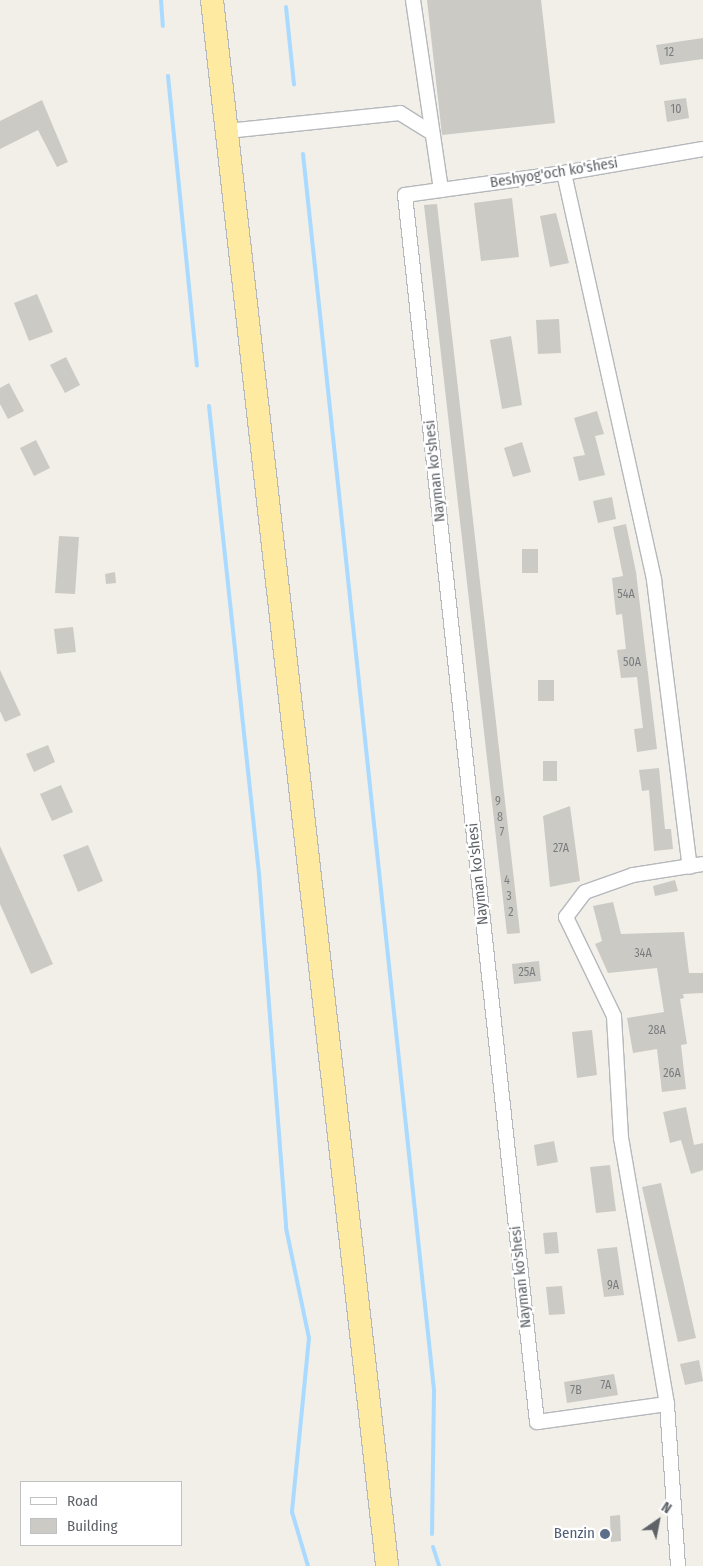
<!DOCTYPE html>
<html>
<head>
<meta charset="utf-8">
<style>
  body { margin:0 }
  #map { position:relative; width:703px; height:1566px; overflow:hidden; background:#f1efe8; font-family:"Fira Sans Condensed",sans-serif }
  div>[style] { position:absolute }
  .stream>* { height:4px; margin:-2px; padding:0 2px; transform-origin:2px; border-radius:2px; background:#aadaff }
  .building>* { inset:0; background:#cccac5 }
  .roads { filter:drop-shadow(1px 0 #b5b8bc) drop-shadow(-1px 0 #b5b8bc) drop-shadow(0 1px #b5b8bc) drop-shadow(0 -1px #b5b8bc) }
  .minor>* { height:14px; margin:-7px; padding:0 7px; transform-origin:7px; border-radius:7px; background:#fff }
  .trunk>* { height:22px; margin:-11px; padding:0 11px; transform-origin:11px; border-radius:11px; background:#feeaa1 }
  .dots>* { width:14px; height:14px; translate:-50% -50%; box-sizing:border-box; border:2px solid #fff; border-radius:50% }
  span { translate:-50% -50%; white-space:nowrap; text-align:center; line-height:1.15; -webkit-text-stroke:4.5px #fff; paint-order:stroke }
  .number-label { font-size:12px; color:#7a7d7f }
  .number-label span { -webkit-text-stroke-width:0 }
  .street-label { font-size:15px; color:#5f6368 }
  .service-label { font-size:15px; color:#4e5e75 }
  .right { translate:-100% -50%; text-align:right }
  .legend { position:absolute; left:20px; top:1481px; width:162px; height:65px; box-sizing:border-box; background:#fff; border:1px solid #bfc1c3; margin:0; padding:6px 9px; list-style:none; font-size:15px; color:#5f6368 }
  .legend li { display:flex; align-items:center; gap:10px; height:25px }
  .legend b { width:25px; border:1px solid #bfc1c3 }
  .north { position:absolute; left:633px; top:1496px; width:50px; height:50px; -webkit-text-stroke:4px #fff; paint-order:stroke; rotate:33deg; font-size:14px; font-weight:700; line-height:20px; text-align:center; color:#5f6368 }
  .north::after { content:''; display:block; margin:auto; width:18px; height:22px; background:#5f6368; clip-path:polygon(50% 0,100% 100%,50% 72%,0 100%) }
</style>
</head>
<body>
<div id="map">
  <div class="stream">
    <i style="left:161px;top:0;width:26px;rotate:86deg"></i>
    <i style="left:286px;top:7px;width:78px;rotate:84.1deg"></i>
    <i style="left:168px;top:76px;width:291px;rotate:84.3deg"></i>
    <i style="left:303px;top:154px;width:1244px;rotate:83.95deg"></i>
    <i style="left:434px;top:1391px;width:143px;rotate:90.8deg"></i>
    <i style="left:209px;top:406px;width:471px;rotate:83.9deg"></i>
    <i style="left:259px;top:874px;width:355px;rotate:85.6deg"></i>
    <i style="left:286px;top:1228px;width:112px;rotate:78.2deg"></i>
    <i style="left:309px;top:1338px;width:175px;rotate:95.6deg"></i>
    <i style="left:292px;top:1512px;width:56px;rotate:73.5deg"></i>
    <i style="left:433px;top:1547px;width:20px;rotate:72deg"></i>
  </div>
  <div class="building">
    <i style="clip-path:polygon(427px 0,541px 0,555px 123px,442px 135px)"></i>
    <i style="clip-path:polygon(703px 38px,703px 59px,660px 65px,656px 45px)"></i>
    <i style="clip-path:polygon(686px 98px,689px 118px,667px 122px,664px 101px)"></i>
    <i style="clip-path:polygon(42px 100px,68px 162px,57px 167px,38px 130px,0 149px,0 121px)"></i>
    <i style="clip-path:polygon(512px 198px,519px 257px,481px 261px,474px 203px)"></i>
    <i style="clip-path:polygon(437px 204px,520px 933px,507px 934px,424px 205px)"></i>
    <i style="clip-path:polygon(556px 213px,569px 263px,550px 267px,540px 216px)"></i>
    <i style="clip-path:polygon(37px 294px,53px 332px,29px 341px,14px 303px)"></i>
    <i style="clip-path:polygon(559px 319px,561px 353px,538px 354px,536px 320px)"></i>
    <i style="clip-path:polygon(511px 336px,522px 405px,502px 409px,490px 340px)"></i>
    <i style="clip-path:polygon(66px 357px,80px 385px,65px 393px,50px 365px)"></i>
    <i style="clip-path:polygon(9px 383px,24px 411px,8px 419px,0 404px,0 388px)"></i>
    <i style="clip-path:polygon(597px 411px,604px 434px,595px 436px,605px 475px,579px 481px,573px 457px,585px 455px,574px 418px)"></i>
    <i style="clip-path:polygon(36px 440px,50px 468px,34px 476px,20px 448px)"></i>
    <i style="clip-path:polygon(522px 442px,531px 472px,513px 477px,504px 448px)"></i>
    <i style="clip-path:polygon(612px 497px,616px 519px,598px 523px,593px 501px)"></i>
    <i style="clip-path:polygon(626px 524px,636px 572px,657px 749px,637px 752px,634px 729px,643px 728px,637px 677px,621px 678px,617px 650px,626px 649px,622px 614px,616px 615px,612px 578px,623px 576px,613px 527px)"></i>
    <i style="clip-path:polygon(59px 536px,79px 537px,75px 594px,55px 593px)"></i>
    <i style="clip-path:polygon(522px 549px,538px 549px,538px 573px,522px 573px)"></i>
    <i style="clip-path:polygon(115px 572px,116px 583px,106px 584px,105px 574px)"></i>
    <i style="clip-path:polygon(73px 627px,76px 652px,57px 654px,54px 629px)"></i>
    <i style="clip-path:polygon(0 670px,21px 715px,5px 722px,0 711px)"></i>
    <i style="clip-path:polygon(538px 680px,554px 680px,554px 701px,538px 701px)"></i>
    <i style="clip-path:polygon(48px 745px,55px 762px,34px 772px,26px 754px)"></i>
    <i style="clip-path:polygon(543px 761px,557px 761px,557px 781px,543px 781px)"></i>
    <i style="clip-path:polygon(659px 768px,665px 829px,671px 829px,673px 849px,654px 851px,649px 790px,642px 791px,639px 770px)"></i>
    <i style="clip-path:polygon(61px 785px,73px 812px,52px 821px,40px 794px)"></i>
    <i style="clip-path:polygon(570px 806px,580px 881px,550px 887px,543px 816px)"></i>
    <i style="clip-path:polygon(88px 845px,103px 881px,78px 892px,63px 855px)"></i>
    <i style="clip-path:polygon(0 846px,53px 964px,31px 974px,0 904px)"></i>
    <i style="clip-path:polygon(675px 880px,678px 891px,655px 896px,653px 886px)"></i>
    <i style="clip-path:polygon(613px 902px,621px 934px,684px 932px,689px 973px,703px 973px,703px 993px,683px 994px,684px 998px,680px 999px,687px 1044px,681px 1045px,686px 1089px,662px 1092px,657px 1049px,633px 1053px,627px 1018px,664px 1012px,657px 968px,608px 973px,595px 944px,602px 941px,593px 906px)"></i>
    <i style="clip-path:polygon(539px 961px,541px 981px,514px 984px,512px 964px)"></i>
    <i style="clip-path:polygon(592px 1030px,597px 1075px,577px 1078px,572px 1032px)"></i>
    <i style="clip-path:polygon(686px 1107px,694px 1145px,703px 1143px,703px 1170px,691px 1174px,681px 1140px,670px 1143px,663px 1112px)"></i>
    <i style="clip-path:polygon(554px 1141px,558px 1162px,537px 1166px,534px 1145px)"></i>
    <i style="clip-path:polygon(610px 1165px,616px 1211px,596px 1213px,590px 1167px)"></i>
    <i style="clip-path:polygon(661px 1183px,696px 1338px,678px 1342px,642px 1187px)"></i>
    <i style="clip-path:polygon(557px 1232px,559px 1253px,545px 1254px,543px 1233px)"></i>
    <i style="clip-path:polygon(617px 1247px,624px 1295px,604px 1297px,597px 1249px)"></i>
    <i style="clip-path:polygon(562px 1286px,565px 1314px,549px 1315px,546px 1287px)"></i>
    <i style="clip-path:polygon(699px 1360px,703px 1381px,685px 1385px,680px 1364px)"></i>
    <i style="clip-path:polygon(614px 1374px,618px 1395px,567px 1403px,564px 1382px)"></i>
    <i style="clip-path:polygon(620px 1515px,621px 1541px,611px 1542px,610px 1516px)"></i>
  </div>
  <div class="roads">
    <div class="minor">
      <i style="left:413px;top:0;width:192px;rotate:81.6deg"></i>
      <i style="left:227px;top:131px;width:174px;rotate:-5.9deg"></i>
      <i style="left:400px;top:113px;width:38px;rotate:32deg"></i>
      <i style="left:564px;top:173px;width:417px;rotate:77.5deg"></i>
      <i style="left:654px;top:580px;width:289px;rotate:82.9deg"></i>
      <i style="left:667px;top:1404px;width:131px;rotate:172.1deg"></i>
      <i style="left:537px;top:1422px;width:1234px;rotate:-96.14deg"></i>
      <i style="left:405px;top:195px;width:161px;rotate:-7.9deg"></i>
      <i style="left:564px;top:173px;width:141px;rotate:-9.8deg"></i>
      <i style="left:678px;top:1566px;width:162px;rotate:-93.9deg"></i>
      <i style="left:667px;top:1404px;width:270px;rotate:-99.8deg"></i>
      <i style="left:621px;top:1138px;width:122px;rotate:-93.3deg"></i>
      <i style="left:614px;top:1016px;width:110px;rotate:-115.9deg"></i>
      <i style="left:566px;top:917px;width:31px;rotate:-53deg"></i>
      <i style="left:585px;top:892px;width:51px;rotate:-19.5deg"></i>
      <i style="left:633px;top:875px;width:71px;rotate:-8.9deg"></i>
    </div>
    <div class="trunk">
      <i style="left:212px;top:0;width:1576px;rotate:83.62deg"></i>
    </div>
  </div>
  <div class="dots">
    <i style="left:605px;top:1534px;background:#5c6f8a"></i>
  </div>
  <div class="number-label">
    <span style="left:669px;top:53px">12</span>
    <span style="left:676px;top:110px">10</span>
    <span style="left:626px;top:595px">54A</span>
    <span style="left:632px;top:663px">50A</span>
    <span style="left:498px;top:802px">9</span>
    <span style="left:500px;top:818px">8</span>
    <span style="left:502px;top:833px">7</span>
    <span style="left:561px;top:849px">27A</span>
    <span style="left:507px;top:881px">4</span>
    <span style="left:509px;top:897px">3</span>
    <span style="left:511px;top:913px">2</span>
    <span style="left:643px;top:954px">34A</span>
    <span style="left:527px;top:973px">25A</span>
    <span style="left:657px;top:1031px">28A</span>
    <span style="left:672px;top:1074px">26A</span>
    <span style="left:613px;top:1286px">9A</span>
    <span style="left:606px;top:1386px">7A</span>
    <span style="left:576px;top:1391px">7B</span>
  </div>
  <div class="street-label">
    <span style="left:554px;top:173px;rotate:-9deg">Beshyog'och ko'shesi</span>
    <span style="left:435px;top:471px;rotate:-96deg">Nayman ko'shesi</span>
    <span style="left:478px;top:874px;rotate:-96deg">Nayman ko'shesi</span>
    <span style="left:521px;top:1277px;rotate:-96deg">Nayman ko'shesi</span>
  </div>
  <div class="service-label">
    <span class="right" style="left:595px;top:1534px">Benzin</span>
  </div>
  <ul class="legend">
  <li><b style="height:6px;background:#fff"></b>Road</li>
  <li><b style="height:14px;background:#cccac5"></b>Building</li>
  </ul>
  <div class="north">N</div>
</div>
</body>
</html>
